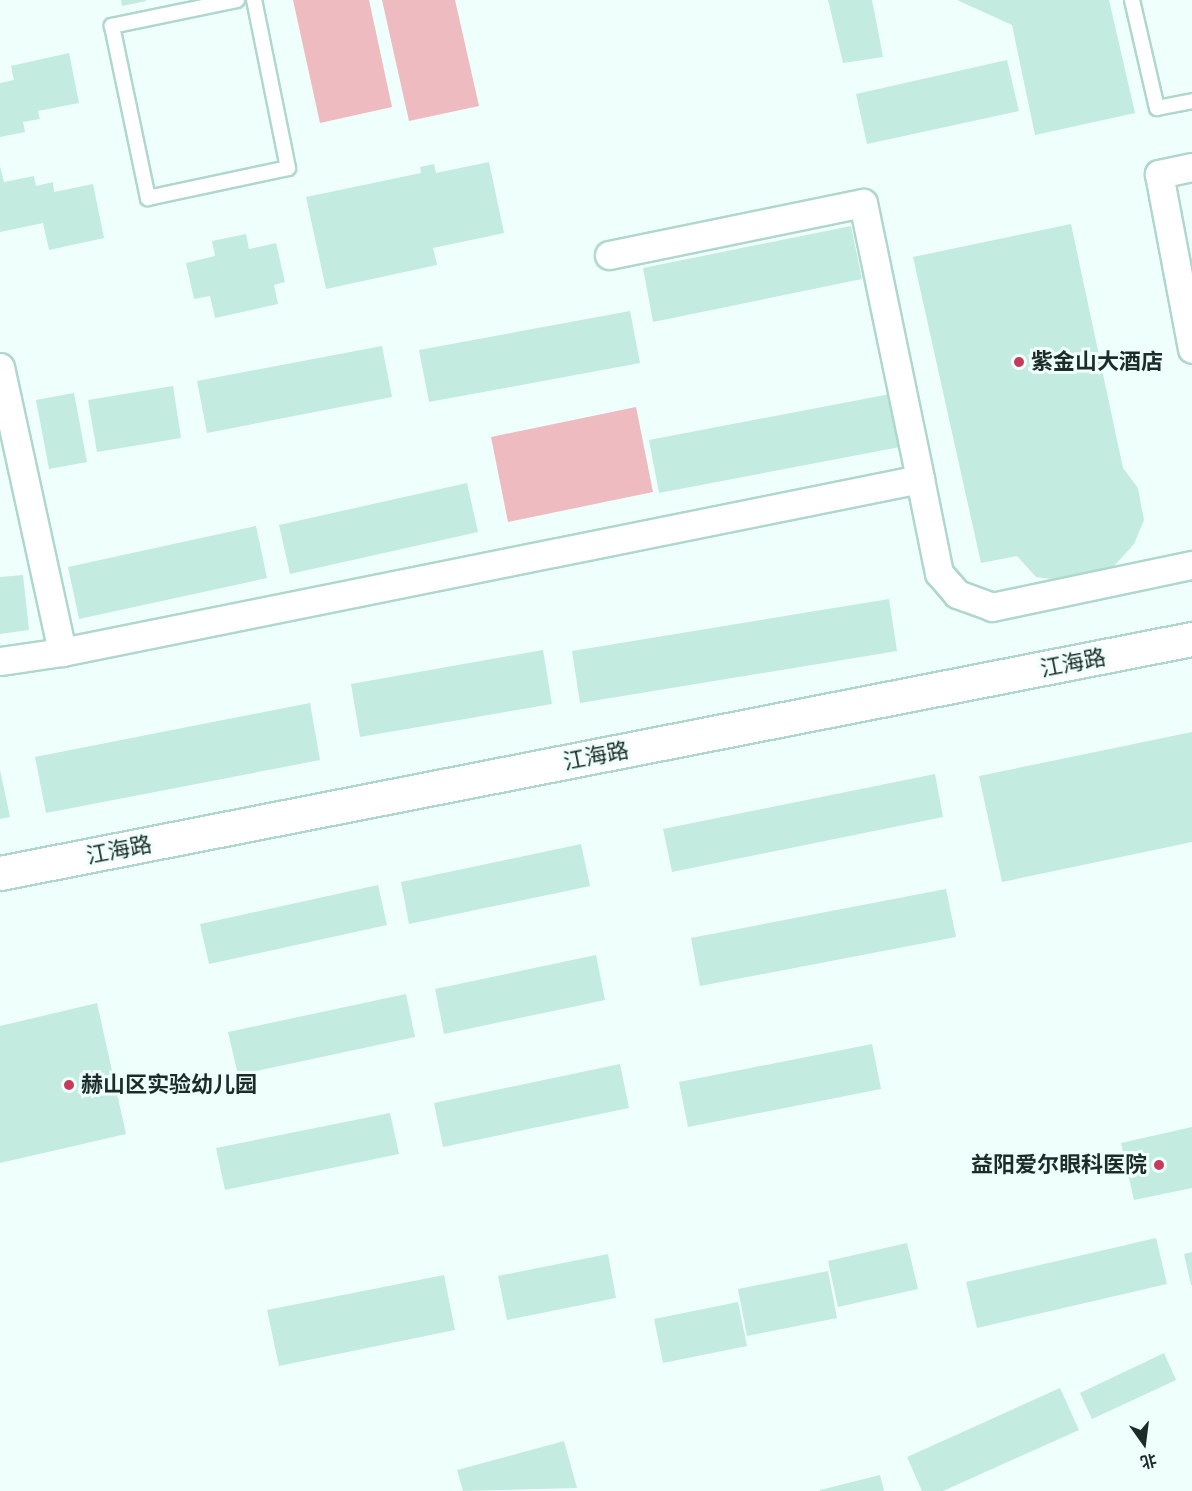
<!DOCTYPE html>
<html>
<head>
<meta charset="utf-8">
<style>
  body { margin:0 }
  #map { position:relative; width:1192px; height:1491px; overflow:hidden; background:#effffb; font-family:Jost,"Noto Sans SC",sans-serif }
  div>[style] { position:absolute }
  .green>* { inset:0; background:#edbbc0 }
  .building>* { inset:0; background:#c3ebe0 }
  .roads { filter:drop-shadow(2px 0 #afd7cd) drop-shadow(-2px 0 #afd7cd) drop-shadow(0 2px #afd7cd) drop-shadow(0 -2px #afd7cd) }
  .service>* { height:14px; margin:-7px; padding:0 7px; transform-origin:7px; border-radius:7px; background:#fff }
  .minor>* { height:27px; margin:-13.5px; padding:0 13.5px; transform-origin:13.5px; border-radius:13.5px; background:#fff }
  .tertiary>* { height:33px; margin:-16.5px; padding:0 16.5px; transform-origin:16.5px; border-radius:16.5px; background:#fff }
  .dots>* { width:16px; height:16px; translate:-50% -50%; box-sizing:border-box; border:3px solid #effffb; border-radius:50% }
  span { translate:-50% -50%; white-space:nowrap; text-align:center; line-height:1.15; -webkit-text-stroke:6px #effffb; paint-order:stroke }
  .poi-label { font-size:22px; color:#1c2c28; font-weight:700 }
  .left { translate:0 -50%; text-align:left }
  .right { translate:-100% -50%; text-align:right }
  .street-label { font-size:22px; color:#1c2c28 }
  .north { position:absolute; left:1114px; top:1413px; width:60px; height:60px; -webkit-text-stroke:4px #effffb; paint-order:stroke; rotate:166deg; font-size:16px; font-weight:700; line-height:24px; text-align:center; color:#1c2c28 }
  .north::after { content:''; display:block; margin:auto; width:21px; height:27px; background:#1c2c28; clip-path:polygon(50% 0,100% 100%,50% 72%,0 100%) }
</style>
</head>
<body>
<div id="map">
  <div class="green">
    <i style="clip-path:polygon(293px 0,369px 0,392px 107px,320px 123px)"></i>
    <i style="clip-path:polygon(382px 0,455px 0,479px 106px,409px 121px)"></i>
    <i style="clip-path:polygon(636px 407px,653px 492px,508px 522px,491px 437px)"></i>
  </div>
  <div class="building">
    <i style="clip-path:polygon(121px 0,146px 0,146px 1px,122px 6px)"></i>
    <i style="clip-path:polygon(828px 0,872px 0,883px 57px,843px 63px)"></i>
    <i style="clip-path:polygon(957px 0,1109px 0,1135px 113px,1035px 135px,1012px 25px)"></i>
    <i style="clip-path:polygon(69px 53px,79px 103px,38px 111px,40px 119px,23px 122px,25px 132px,0 137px,0 83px,14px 80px,11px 66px)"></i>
    <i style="clip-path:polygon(1007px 60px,1019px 111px,867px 144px,856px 94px)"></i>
    <i style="clip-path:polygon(489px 162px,504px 233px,433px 248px,437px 265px,326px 289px,306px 197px,421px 173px,420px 167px,434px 164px,436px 173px)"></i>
    <i style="clip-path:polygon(0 166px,4px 182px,34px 176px,36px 186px,53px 182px,54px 192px,93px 184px,104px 238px,49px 250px,43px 223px,0 232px)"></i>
    <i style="clip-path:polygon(1071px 224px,1123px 468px,1138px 488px,1144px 520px,1134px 544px,1113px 567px,1085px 578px,1059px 580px,1036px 577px,1017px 556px,981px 563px,913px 257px)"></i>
    <i style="clip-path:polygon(851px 226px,862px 279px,653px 322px,643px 268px)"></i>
    <i style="clip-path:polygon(246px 234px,249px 249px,276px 243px,285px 282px,274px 285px,278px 304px,215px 318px,210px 296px,194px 299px,186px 263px,215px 256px,212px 241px)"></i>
    <i style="clip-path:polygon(630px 311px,640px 363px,429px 402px,419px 350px)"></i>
    <i style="clip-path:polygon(382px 346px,392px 397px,207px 433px,197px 381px)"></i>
    <i style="clip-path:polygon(173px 386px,181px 438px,97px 452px,88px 400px)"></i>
    <i style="clip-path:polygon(74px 393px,87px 462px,49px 469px,36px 400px)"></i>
    <i style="clip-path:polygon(890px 394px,900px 447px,659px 493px,649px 440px)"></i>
    <i style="clip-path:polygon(467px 483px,478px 532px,290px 574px,279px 525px)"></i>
    <i style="clip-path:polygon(256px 526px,267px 578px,79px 619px,68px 567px)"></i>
    <i style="clip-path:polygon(23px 575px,29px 630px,0 634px,0 577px)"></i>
    <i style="clip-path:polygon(889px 599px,897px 651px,580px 703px,572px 651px)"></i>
    <i style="clip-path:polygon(543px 650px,552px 704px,360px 737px,351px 684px)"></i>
    <i style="clip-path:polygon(310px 703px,320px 760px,46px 813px,35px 757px)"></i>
    <i style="clip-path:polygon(1192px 732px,1192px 842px,1002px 882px,979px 776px)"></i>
    <i style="clip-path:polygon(0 770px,10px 817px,0 819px)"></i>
    <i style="clip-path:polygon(935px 774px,943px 817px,672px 872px,663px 829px)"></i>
    <i style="clip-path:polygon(581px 844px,590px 886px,409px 924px,401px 882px)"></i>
    <i style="clip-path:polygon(378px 885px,387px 925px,209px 964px,200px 924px)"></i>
    <i style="clip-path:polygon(946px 889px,956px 937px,700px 986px,691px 938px)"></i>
    <i style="clip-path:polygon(596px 955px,605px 1000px,444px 1034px,435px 989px)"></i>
    <i style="clip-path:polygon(406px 994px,415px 1037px,238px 1075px,228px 1032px)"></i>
    <i style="clip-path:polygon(97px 1003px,126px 1134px,0 1163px,0 1026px)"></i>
    <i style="clip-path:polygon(872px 1044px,881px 1089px,688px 1127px,679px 1082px)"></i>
    <i style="clip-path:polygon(620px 1064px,629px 1108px,443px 1147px,434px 1103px)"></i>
    <i style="clip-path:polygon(390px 1113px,399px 1154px,225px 1190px,216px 1148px)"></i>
    <i style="clip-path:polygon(1192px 1127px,1192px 1188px,1134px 1200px,1121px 1143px)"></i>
    <i style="clip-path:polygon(1156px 1238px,1167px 1284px,977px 1328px,966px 1282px)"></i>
    <i style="clip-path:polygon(907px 1243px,918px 1289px,838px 1307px,828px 1261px)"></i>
    <i style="clip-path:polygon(1192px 1252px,1192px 1285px,1191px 1285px,1184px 1254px)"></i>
    <i style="clip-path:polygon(608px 1254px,616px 1298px,507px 1320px,498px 1276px)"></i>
    <i style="clip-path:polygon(828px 1271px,837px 1318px,747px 1336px,738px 1289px)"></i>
    <i style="clip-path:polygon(444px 1275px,455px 1330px,279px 1366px,267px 1310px)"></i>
    <i style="clip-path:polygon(738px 1302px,747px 1346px,663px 1363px,654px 1319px)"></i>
    <i style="clip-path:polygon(1164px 1353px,1176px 1380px,1092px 1419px,1080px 1393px)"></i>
    <i style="clip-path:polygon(1060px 1388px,1079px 1430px,943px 1491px,922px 1491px,907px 1457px)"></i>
    <i style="clip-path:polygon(564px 1441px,577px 1488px,463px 1491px,457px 1470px)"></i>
    <i style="clip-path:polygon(880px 1475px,884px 1491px,820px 1491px,820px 1490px)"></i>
  </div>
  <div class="roads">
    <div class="service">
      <i style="left:237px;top:0;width:128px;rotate:168.3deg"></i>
      <i style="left:112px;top:26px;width:176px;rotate:78.2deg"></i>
      <i style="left:148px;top:198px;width:143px;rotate:-12.1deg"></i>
      <i style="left:288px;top:168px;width:171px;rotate:-101.4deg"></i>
      <i style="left:1132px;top:0;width:111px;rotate:77deg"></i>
      <i style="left:1157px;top:108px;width:36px;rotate:-11deg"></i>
    </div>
    <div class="minor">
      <i style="left:1192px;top:167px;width:34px;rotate:168deg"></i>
      <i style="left:1159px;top:174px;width:178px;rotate:79.3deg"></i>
      <i style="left:609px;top:255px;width:259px;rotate:-11.6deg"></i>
      <i style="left:863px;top:203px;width:282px;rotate:78.3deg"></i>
      <i style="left:0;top:367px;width:292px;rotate:77.7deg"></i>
      <i style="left:62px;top:652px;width:63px;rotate:171.7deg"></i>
      <i style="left:62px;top:652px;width:875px;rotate:-11.4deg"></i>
      <i style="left:920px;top:479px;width:96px;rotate:78.6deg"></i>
      <i style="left:939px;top:573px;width:28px;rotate:49deg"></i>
      <i style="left:957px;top:594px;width:37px;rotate:20deg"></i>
      <i style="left:992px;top:607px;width:204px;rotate:-11.9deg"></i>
    </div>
    <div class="tertiary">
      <i style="left:0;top:873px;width:1215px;rotate:-11.11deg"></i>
    </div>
  </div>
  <div class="dots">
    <i style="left:1019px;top:362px;background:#c93a5a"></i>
    <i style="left:69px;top:1085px;background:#c93a5a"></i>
    <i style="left:1159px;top:1165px;background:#c93a5a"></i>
  </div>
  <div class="poi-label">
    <span class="left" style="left:1031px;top:362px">紫金山大酒店</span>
    <span class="left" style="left:81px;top:1085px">赫山区实验幼儿园</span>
    <span class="right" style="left:1147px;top:1165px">益阳爱尔眼科医院</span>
  </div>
  <div class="street-label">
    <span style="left:1073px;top:663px;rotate:-11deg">江海路</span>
    <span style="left:596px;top:756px;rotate:-11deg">江海路</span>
    <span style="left:119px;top:850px;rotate:-11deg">江海路</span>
  </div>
  <div class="north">北</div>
</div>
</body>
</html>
